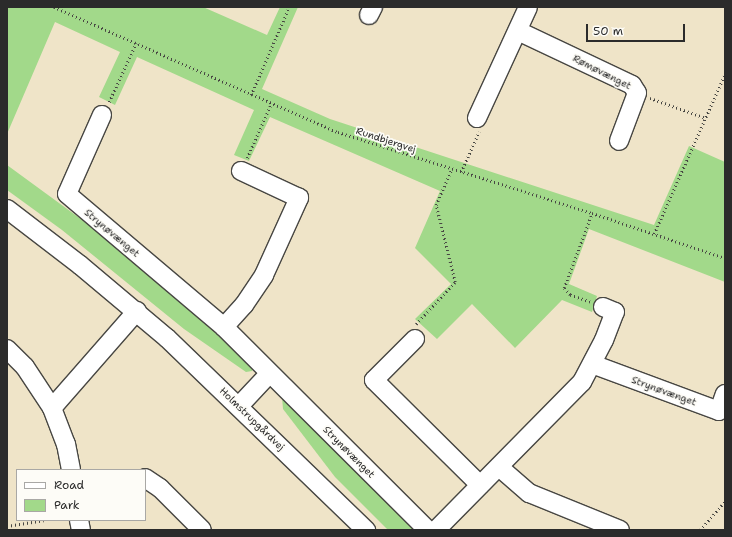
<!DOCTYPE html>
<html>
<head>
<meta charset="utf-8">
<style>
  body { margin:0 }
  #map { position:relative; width:732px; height:537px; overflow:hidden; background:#efe4c8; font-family:"Shantell Sans",sans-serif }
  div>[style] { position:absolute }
  .green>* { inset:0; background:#a2d98a }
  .path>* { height:2.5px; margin-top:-1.25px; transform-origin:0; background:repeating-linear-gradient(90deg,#484743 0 1px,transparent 0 4px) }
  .roads { filter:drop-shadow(1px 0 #484743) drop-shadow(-1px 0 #484743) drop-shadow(0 1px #484743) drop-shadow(0 -1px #484743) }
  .minor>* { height:18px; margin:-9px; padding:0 9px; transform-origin:9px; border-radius:9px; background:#fff }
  span { translate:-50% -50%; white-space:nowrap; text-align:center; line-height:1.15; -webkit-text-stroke:3.5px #fdfcf7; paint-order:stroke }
  .street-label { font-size:10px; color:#2b2b2b }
  .frame { position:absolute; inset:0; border:8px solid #2b2b2b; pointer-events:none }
  .legend { position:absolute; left:16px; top:469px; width:130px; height:52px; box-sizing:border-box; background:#fdfcf7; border:1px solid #a9a8a5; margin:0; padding:5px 7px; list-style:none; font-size:12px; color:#2b2b2b }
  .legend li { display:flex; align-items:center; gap:8px; height:20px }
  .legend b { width:20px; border:1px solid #a9a8a5 }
  .scale { position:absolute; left:586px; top:24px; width:99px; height:18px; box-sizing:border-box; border:2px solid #2b2b2b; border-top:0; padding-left:5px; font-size:12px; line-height:14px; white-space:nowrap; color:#2b2b2b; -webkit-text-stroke:3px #fdfcf7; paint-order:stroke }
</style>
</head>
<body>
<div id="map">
  <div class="green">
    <i style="clip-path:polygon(7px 7px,203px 7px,267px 35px,280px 7px,298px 7px,262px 89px,330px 119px,654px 225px,689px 146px,725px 162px,725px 282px,589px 229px,569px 284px,597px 296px,592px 312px,562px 300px,515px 348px,472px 304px,437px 339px,415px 319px,451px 284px,415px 248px,440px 191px,270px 117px,249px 161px,234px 155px,254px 110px,137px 57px,115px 105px,99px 97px,120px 52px,55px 22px,7px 134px)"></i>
    <i style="clip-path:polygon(7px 165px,100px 233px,177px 295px,254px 367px,252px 371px,246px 372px,184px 329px,62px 230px,7px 190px)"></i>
    <i style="clip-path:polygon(282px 397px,416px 530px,388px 530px,335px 477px,283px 409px)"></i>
  </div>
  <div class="path">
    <i style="left:54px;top:7px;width:310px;rotate:23.8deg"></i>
    <i style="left:338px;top:132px;width:267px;rotate:17.7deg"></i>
    <i style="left:592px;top:213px;width:140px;rotate:18.7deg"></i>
    <i style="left:251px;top:95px;width:96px;rotate:-66.6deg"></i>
    <i style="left:650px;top:98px;width:59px;rotate:19.7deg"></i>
    <i style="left:109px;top:102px;width:65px;rotate:-65.4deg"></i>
    <i style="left:247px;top:158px;width:59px;rotate:-66deg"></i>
    <i style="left:461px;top:172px;width:44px;rotate:-65.8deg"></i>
    <i style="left:654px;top:234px;width:175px;rotate:-66.1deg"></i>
    <i style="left:590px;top:302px;width:21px;rotate:-161deg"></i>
    <i style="left:570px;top:295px;width:9px;rotate:-131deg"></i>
    <i style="left:564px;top:288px;width:80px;rotate:-69.5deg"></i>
    <i style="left:416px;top:324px;width:57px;rotate:-47.1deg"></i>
    <i style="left:455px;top:282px;width:79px;rotate:-103.9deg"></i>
    <i style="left:436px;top:205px;width:40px;rotate:-66.6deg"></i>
    <i style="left:7px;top:526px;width:37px;rotate:-9deg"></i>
    <i style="left:700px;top:530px;width:38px;rotate:-49deg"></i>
  </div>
  <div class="roads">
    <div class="minor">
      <i style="left:369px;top:15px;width:9px;rotate:-63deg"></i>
      <i style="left:518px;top:31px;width:126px;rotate:25.3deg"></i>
      <i style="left:632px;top:85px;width:9px;rotate:58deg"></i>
      <i style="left:637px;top:93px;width:51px;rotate:110.6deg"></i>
      <i style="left:102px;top:115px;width:86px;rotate:113.9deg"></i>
      <i style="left:67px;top:194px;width:206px;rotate:40.3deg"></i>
      <i style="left:224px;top:327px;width:288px;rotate:44.9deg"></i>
      <i style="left:477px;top:118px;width:122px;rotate:-65.3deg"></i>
      <i style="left:7px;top:209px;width:92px;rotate:37.5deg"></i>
      <i style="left:80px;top:265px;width:114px;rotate:40deg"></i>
      <i style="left:167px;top:338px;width:277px;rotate:44deg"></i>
      <i style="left:224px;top:327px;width:30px;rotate:-48deg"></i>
      <i style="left:244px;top:305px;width:36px;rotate:-56deg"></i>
      <i style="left:264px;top:275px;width:85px;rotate:-65.6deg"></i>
      <i style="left:299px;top:198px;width:64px;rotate:-155deg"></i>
      <i style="left:415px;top:339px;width:58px;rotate:135deg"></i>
      <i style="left:374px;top:380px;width:149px;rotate:44.7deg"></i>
      <i style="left:7px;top:349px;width:25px;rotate:45deg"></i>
      <i style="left:25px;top:367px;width:49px;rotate:56.6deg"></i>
      <i style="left:52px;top:408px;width:39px;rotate:69deg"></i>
      <i style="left:66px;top:444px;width:26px;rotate:79deg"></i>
      <i style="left:592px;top:364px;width:135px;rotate:20.3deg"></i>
      <i style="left:719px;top:411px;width:18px;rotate:-71deg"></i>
      <i style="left:239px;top:406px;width:45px;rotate:-46.8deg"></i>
      <i style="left:52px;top:408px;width:129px;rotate:-48.8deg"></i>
      <i style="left:499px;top:467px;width:40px;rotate:41deg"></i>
      <i style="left:529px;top:493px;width:98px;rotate:22.1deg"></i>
      <i style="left:145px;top:478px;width:18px;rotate:34deg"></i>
      <i style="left:160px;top:488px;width:59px;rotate:45deg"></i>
      <i style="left:79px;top:520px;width:10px;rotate:79deg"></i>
      <i style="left:436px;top:530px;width:208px;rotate:-45.4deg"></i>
      <i style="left:582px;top:382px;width:47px;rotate:-62.4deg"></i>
      <i style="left:604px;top:340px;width:30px;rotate:-69deg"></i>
      <i style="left:615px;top:312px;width:13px;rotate:-157deg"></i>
    </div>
  </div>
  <div class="street-label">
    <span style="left:602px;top:72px;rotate:27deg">Rømøvænget</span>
    <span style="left:386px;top:140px;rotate:18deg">Rundbjergvej</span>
    <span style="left:112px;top:233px;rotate:40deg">Strynøvænget</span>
    <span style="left:664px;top:391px;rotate:20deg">Strynøvænget</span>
    <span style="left:252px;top:419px;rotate:44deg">Holmstrupgårdvej</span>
    <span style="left:349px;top:452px;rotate:45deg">Strynøvænget</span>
  </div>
  <div class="frame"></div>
  <ul class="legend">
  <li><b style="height:5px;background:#fff"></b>Road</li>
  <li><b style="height:11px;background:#a2d98a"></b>Park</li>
  </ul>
  <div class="scale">50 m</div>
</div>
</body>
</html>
